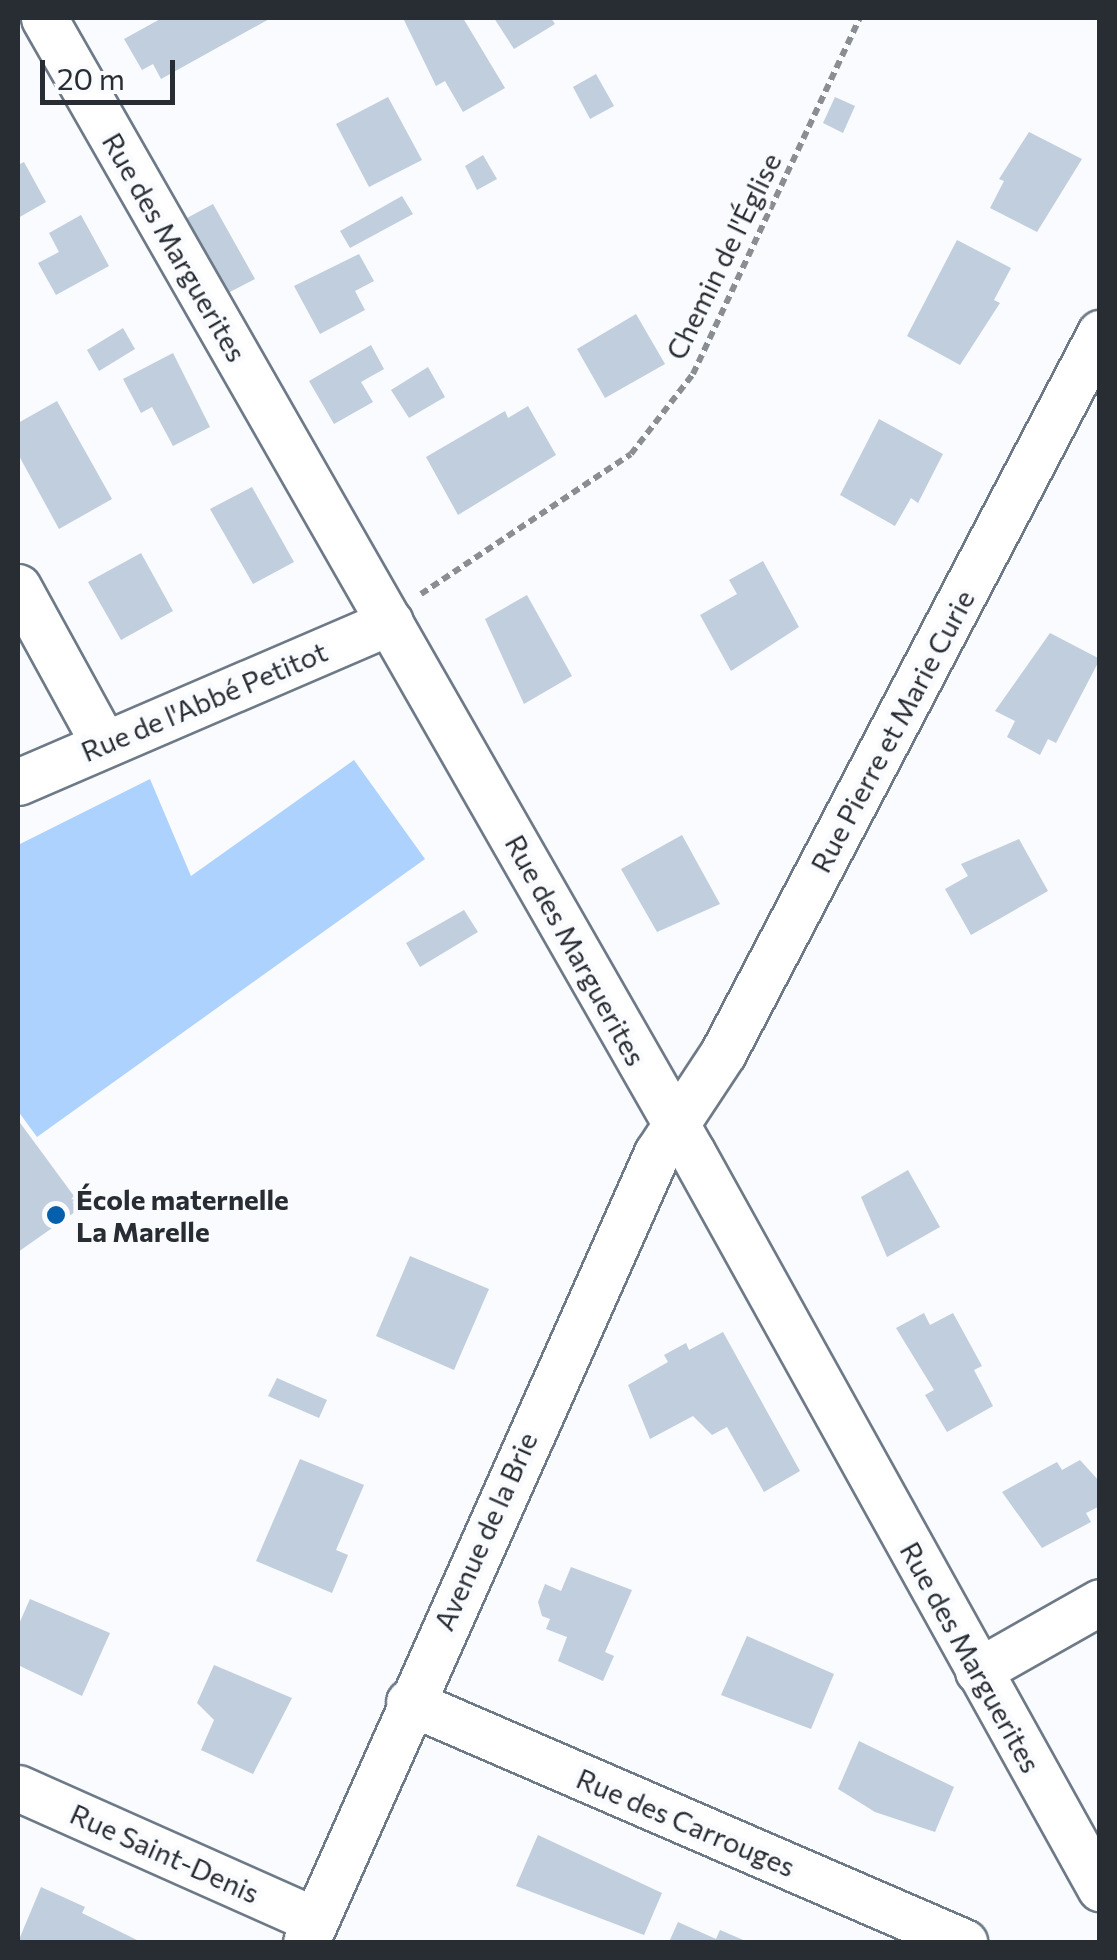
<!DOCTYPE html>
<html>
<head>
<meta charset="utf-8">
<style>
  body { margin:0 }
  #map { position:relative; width:1117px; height:1960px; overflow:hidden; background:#f9fbfe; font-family:Commissioner,sans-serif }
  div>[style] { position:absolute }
  .green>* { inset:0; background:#add2fd }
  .building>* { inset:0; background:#c1cedd }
  .path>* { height:6px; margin-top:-3px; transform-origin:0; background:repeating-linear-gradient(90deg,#8a8e92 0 8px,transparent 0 13px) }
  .roads { filter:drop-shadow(2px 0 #6e7a87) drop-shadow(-2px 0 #6e7a87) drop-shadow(0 2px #6e7a87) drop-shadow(0 -2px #6e7a87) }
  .minor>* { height:45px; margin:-22.5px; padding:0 22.5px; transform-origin:22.5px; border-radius:22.5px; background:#fff }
  .dots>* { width:28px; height:28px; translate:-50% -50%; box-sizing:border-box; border:5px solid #f9fbfe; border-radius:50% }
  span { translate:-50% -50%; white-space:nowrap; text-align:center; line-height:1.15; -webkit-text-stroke:9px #f9fbfe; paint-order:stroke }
  .street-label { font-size:28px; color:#282d33 }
  .poi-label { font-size:28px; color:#282d33; font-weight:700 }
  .left { translate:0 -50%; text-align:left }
  .frame { position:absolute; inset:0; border:20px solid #282d33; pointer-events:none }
  .scale { position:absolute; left:40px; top:60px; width:135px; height:45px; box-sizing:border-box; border:5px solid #282d33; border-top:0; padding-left:12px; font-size:30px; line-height:35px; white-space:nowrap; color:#282d33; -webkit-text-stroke:8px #f9fbfe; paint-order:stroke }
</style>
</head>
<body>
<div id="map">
  <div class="green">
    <i style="clip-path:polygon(354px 760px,425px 859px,37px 1137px,18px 1111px,18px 845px,150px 779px,191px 876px)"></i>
  </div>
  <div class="building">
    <i style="clip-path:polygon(162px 18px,271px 18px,161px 79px,153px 64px,142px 70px,124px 39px)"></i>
    <i style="clip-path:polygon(403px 18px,463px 18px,505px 88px,463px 112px,445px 81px,436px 86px)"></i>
    <i style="clip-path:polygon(494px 18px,551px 18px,555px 24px,514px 49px)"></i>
    <i style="clip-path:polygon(596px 74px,614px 106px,590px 119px,573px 87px)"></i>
    <i style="clip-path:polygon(388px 97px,422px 160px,369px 187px,336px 124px)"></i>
    <i style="clip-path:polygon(835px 97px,855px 106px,843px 133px,823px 123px)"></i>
    <i style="clip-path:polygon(1029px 132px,1082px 159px,1037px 232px,990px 208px,1004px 181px,999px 179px)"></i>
    <i style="clip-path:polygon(483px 155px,497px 179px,477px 190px,465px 166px)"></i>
    <i style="clip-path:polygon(24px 162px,46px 202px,18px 218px,18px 165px)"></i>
    <i style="clip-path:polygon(402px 196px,413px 214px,350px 248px,340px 231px)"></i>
    <i style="clip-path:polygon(213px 204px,255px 279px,226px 294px,187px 218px)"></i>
    <i style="clip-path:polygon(81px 215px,109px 266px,56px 295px,38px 263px,59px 252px,49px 233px)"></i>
    <i style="clip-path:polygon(957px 240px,1011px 268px,994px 300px,1000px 303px,960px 365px,907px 336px)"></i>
    <i style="clip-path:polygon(359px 254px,374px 281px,355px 291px,365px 310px,320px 334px,294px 286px)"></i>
    <i style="clip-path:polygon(636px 314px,665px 364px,605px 398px,577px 349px)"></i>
    <i style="clip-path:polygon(123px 328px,135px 349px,99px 371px,87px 350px)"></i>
    <i style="clip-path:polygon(371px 345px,384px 369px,361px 382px,373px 402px,334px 424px,309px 381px)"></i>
    <i style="clip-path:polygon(173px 353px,210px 427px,173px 446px,152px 407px,141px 413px,123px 379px)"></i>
    <i style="clip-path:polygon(428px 367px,445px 397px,409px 418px,391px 390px)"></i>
    <i style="clip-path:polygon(57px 401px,112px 499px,59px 529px,18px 454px,18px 423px)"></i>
    <i style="clip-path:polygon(528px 406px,556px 455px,458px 515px,426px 457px,505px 411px,508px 418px)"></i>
    <i style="clip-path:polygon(879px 419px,943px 454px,918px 503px,911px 498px,895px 526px,840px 495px)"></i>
    <i style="clip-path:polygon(252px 487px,294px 562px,253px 584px,210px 509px)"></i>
    <i style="clip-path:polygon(141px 553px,173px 611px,121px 640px,88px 582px)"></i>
    <i style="clip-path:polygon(763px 561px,799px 627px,731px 671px,700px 615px,737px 594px,729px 580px)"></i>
    <i style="clip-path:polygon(527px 595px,572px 676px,524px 704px,485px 619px)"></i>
    <i style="clip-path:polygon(1050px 633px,1100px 659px,1056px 743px,1048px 739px,1040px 755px,1007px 737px,1015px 721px,995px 711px)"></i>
    <i style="clip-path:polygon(682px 835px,720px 904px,657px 932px,621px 869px)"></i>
    <i style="clip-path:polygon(1019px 839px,1048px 891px,971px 935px,945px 889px,968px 876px,961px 864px)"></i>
    <i style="clip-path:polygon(464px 910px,478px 932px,420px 967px,406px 943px)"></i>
    <i style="clip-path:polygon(18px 1120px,82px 1207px,18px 1252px)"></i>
    <i style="clip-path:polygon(908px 1170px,940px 1227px,887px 1257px,861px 1197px)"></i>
    <i style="clip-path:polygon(410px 1256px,489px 1289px,454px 1370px,376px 1336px)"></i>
    <i style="clip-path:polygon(924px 1313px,930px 1325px,953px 1313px,982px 1366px,974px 1370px,993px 1406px,947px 1432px,925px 1395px,934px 1390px,896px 1328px)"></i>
    <i style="clip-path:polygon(723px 1332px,800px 1471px,764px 1492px,727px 1427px,712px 1435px,693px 1416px,650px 1439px,628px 1385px,668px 1362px,664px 1355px,686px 1343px,689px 1350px)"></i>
    <i style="clip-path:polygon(277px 1378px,327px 1400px,319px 1418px,268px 1396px)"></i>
    <i style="clip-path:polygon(300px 1459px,364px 1485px,336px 1550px,348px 1555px,332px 1593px,256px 1561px)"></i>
    <i style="clip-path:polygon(1080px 1460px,1100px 1482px,1100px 1506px,1086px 1513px,1091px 1522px,1042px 1548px,1002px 1492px,1057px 1462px,1062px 1470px)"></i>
    <i style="clip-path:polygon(571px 1567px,632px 1590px,605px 1652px,614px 1656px,603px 1681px,558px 1661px,567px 1637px,546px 1629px,550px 1619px,542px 1616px,538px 1602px,545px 1584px,561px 1591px)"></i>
    <i style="clip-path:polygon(30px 1599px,110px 1633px,82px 1696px,18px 1665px,18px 1626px)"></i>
    <i style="clip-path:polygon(747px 1636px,834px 1674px,811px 1729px,721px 1695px)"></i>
    <i style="clip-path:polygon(214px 1665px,292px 1698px,253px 1774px,201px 1750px,214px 1720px,197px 1703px)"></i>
    <i style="clip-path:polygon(859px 1741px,954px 1787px,935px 1832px,875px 1812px,838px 1789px)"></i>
    <i style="clip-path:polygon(538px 1835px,662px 1893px,644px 1935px,516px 1886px)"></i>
    <i style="clip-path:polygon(41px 1887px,85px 1907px,82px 1913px,141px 1942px,18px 1942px)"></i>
    <i style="clip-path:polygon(678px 1922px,716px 1939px,720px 1930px,748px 1942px,669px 1942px)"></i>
  </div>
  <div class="path">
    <i style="left:421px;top:594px;width:252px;rotate:-33.7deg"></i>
    <i style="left:631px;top:454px;width:101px;rotate:-52.2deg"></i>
    <i style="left:693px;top:374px;width:393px;rotate:-64.9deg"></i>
  </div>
  <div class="roads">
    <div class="minor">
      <i style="left:44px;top:18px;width:1306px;rotate:60.26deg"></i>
      <i style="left:692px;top:1152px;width:842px;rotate:61deg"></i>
      <i style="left:18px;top:587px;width:177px;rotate:61.3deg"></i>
      <i style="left:18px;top:782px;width:405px;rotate:-23.3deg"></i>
      <i style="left:978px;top:1671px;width:140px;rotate:-29.5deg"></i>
      <i style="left:409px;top:1702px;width:605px;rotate:23.39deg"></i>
      <i style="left:18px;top:1788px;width:322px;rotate:24deg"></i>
      <i style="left:306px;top:1942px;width:864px;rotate:-66.02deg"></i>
      <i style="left:657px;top:1153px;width:120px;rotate:-56.6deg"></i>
      <i style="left:723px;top:1053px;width:813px;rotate:-62.36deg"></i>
    </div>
  </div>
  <div class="dots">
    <i style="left:56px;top:1215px;background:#045fac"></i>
  </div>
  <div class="street-label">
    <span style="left:175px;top:247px;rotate:60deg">Rue des Marguerites</span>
    <span style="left:723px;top:256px;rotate:-64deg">Chemin de l'Église</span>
    <span style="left:204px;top:701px;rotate:-23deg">Rue de l'Abbé Petitot</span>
    <span style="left:892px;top:731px;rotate:-62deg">Rue Pierre et Marie Curie</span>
    <span style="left:576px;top:950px;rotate:61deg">Rue des Marguerites</span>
    <span style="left:485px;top:1531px;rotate:-66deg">Avenue de la Brie</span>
    <span style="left:971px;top:1657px;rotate:61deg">Rue des Marguerites</span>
    <span style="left:686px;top:1822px;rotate:23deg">Rue des Carrouges</span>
    <span style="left:165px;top:1853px;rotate:24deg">Rue Saint-Denis</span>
  </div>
  <div class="poi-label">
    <span class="left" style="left:76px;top:1215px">École maternelle<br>La Marelle</span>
  </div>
  <div class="frame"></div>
  <div class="scale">20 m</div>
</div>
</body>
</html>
